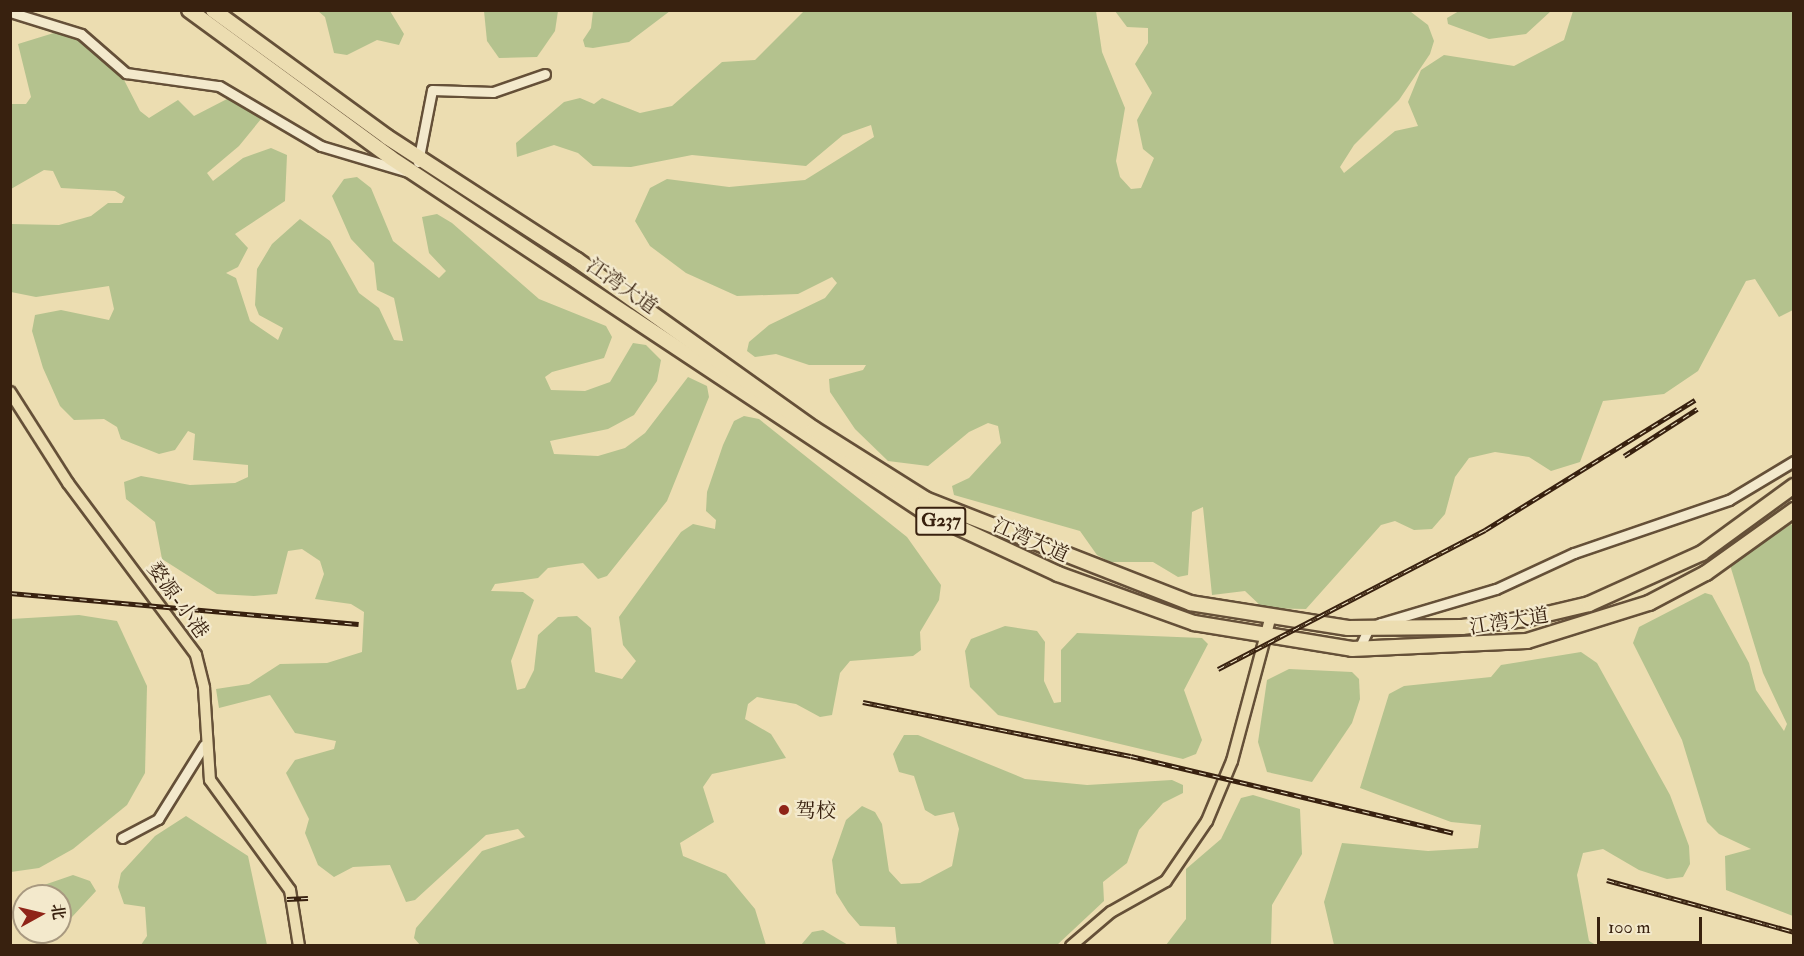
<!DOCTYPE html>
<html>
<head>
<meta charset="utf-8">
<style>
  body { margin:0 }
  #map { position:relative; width:1804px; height:956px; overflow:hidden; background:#ecddb1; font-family:"IM FELL Double Pica","Noto Serif SC",serif }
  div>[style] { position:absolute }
  .green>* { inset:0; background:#b4c28e }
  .roads { filter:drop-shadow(2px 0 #655038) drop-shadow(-2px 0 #655038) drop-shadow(0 2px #655038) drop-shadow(0 -2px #655038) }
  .minor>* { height:9px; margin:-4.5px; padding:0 4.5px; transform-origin:4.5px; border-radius:4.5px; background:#f3e9cc }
  .major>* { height:10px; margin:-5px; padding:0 5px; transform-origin:5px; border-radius:5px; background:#ecddb1 }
  .highway>* { height:14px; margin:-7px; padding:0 7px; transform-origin:7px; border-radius:7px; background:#ecddb1 }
  .rail>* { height:4.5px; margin-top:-2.25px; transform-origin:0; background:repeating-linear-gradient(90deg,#f3e9cc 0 7px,#38210f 0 14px); box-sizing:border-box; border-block:2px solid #38210f }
  .dots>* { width:16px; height:16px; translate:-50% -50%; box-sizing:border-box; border:3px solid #f3e9cc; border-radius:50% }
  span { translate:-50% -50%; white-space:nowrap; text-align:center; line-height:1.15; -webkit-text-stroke:4.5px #f3e9cc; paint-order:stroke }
  .shield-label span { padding:2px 4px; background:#f3e9cc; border:2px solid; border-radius:4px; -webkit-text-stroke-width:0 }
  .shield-label { font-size:18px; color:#38210f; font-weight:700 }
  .street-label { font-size:20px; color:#38210f }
  .poi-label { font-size:20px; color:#38210f }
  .left { translate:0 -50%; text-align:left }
  .frame { position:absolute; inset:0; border:12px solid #38210f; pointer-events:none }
  .north { position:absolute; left:12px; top:884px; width:60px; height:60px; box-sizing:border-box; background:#f3e9cc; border:2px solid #a89980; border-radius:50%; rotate:82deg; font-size:16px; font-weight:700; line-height:24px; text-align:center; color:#38210f }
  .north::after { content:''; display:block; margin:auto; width:21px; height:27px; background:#8f2418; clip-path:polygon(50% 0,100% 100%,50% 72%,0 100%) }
  .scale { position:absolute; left:1597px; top:917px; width:105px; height:27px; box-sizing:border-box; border:3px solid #38210f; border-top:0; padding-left:8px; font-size:18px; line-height:21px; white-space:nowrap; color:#38210f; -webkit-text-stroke:4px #f3e9cc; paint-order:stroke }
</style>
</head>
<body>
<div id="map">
  <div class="green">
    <i style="clip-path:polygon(318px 11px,390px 11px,404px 34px,399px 45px,377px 40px,347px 55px,334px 53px,325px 17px)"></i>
    <i style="clip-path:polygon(484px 11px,558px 11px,555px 31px,537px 57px,499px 58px,487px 41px)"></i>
    <i style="clip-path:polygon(593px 11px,593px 10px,670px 11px,629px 42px,593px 48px,585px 47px,583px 40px,591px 28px)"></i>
    <i style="clip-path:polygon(804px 11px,1096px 11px,1102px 52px,1125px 108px,1116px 161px,1120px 177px,1131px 189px,1141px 188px,1154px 158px,1143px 149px,1137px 120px,1152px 93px,1135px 64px,1148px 43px,1148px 28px,1127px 27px,1115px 11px,1411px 12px,1428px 25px,1434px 41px,1430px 54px,1399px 100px,1354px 145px,1340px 167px,1344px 173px,1395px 131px,1418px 126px,1408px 102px,1421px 70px,1444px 55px,1514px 66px,1564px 40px,1573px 11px,1793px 11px,1793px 310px,1779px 317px,1755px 279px,1746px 281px,1698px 371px,1664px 394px,1603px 401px,1580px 462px,1551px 471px,1529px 457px,1495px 452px,1469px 458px,1455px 477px,1445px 514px,1432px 529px,1414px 530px,1395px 521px,1381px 525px,1306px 609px,1263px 608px,1245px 591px,1212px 595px,1203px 507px,1192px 512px,1188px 575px,1178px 577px,1153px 562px,1110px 562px,1097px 555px,1080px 531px,954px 495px,952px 486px,969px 478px,1001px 443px,998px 426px,988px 423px,969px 432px,928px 466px,888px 461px,855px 429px,830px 392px,829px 379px,863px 370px,866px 365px,809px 365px,776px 354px,755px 357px,747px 351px,749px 342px,769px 325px,825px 298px,837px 283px,832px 277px,798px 294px,737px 296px,686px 273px,650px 246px,635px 221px,650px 188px,667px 179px,729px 187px,805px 180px,874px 137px,871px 125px,843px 135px,806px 166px,692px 155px,631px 167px,593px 166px,578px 153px,554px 145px,517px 157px,516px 143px,564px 102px,580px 98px,594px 104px,602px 98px,640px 113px,672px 106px,722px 62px,755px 60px)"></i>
    <i style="clip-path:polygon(1459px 11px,1459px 10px,1551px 11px,1526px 34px,1489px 39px,1448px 24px,1447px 18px)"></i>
    <i style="clip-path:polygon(57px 32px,73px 35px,123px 78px,140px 111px,149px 118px,178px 100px,194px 116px,227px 99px,259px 111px,261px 119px,239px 146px,207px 173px,213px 181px,243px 158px,271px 148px,287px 155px,285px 201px,235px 234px,248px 248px,238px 267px,226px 273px,236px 278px,250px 321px,278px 340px,283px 328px,259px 315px,255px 305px,257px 269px,272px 244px,300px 219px,330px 241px,359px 293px,379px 308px,394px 340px,403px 341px,394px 298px,377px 290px,374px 263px,351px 239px,332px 196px,344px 179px,357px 177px,371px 188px,393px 241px,439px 278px,446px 271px,429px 253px,422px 217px,437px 214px,452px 223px,539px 299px,606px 326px,612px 337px,604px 358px,552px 372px,545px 377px,551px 390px,585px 391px,610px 382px,633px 343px,646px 345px,661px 360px,657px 381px,634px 415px,608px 429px,550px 441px,554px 454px,598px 456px,625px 448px,645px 433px,688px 377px,707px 386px,709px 397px,667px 501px,607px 576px,598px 579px,583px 563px,568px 565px,548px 568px,538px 578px,495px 584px,491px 591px,523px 592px,534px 600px,511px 661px,517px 690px,525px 688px,534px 670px,538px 635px,558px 617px,577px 616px,591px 628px,595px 672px,622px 679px,636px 661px,623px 645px,619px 617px,681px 532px,693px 524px,715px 529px,716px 520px,706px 511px,707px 492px,723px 445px,734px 421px,744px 416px,759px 419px,907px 537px,941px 585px,939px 600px,920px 632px,921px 650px,913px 656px,850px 661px,840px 673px,832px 715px,820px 717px,796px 704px,757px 697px,748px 704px,745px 719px,771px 734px,786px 758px,712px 774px,703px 787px,714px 822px,680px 843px,683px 856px,726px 874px,755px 909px,766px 945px,420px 945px,414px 938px,416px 928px,482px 851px,525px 837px,518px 829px,486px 835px,415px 900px,406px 902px,390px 865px,353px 867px,334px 877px,318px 865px,305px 833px,309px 819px,286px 773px,295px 760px,334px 749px,336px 741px,295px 733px,270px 695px,219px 708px,216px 689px,249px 684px,280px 664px,327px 663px,362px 652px,364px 612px,351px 604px,315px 599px,324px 574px,320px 561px,302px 549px,288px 551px,277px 594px,254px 596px,217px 594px,162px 559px,155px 522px,126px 499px,124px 482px,141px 476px,190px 485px,235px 483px,248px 477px,248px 465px,193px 460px,195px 434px,188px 431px,175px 450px,159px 454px,121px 439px,117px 427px,104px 419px,74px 420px,60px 406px,43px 368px,32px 331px,35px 315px,61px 310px,109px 320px,114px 309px,109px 286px,36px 297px,11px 292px,11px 224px,59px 225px,91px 216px,108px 203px,122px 203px,125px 197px,115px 191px,61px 188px,53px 171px,44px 170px,11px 189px,11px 104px,26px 104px,31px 97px,18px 44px)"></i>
    <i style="clip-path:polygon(1791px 524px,1793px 527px,1793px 916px,1726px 890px,1725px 856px,1751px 849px,1719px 834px,1707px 822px,1682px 740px,1633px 643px,1639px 627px,1705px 593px,1712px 595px,1749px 663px,1756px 690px,1784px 731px,1787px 724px,1763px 673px,1730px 565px)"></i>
    <i style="clip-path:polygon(79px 615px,117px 621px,147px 686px,145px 773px,127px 805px,73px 849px,39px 868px,11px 872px,11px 619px)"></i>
    <i style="clip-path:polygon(1005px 626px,1037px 631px,1045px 642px,1044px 681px,1054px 703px,1061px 702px,1061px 650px,1077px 633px,1202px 638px,1208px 644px,1184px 690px,1202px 740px,1196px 754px,1183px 759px,998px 715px,970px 687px,965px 651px,971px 639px)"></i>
    <i style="clip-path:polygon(1581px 652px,1597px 663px,1670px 795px,1689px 846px,1690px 864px,1683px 877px,1667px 879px,1639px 870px,1603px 849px,1583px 853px,1577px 875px,1589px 941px,1596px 945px,1334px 945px,1324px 902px,1342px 843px,1428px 851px,1478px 848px,1481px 825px,1451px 822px,1360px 788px,1389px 694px,1404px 686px,1491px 677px,1501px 665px)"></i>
    <i style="clip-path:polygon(1289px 669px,1352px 672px,1359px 679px,1360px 699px,1352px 723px,1312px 782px,1267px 772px,1258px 742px,1267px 680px)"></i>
    <i style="clip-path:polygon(904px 735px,918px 735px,1025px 779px,1087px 785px,1172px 780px,1183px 785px,1183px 793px,1163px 803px,1139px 830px,1127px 863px,1103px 882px,1104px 901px,1057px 945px,897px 945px,895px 927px,860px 926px,848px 912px,836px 893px,832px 860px,846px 820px,862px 806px,875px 812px,882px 824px,889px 871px,901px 884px,920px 883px,952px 866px,959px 829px,954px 812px,935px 816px,925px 810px,914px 776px,899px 772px,893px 754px)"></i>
    <i style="clip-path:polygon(1253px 795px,1300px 809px,1302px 854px,1272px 905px,1271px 945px,1166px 945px,1186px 919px,1186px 869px,1221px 839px,1241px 798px)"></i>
    <i style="clip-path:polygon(186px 816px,248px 856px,267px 945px,141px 945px,147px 936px,145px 907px,124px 904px,118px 887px,121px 873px,155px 836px)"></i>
    <i style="clip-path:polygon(73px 875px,90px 881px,96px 891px,60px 930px,60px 896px,35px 896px,44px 885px)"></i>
    <i style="clip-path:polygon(823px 930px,848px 945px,801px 945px,812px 932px)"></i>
  </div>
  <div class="roads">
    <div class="minor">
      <i style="left:10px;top:12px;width:74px;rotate:17.2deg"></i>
      <i style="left:81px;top:34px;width:60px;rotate:40.9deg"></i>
      <i style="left:126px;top:73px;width:94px;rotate:8deg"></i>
      <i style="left:219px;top:86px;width:118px;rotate:30.5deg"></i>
      <i style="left:321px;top:146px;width:91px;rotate:16.6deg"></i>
      <i style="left:418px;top:162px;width:73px;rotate:-79deg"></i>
      <i style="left:432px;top:90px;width:61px;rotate:1.9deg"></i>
      <i style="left:493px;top:92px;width:55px;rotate:-19.1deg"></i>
      <i style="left:1359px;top:649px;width:23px;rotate:-65deg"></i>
      <i style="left:1369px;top:628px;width:13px;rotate:-23deg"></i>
      <i style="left:1381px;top:623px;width:120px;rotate:-16.5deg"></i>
      <i style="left:1496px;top:589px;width:86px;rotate:-24.8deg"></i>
      <i style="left:1574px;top:553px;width:164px;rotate:-18.9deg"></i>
      <i style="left:1729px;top:500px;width:76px;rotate:-31deg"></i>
      <i style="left:122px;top:838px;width:41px;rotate:-27.8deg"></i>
      <i style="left:158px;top:819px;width:87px;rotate:-58.1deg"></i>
    </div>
    <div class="major">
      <i style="left:10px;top:392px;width:108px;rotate:57.5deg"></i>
      <i style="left:68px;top:483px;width:214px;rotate:53.3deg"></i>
      <i style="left:196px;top:655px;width:34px;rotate:76deg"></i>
      <i style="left:204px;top:688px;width:92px;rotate:86.3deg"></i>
      <i style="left:210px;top:780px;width:136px;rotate:54deg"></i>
      <i style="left:290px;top:890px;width:57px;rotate:80.9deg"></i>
      <i style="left:1071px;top:946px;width:52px;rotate:-40.4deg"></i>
      <i style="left:1111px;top:912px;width:63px;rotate:-29.4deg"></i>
      <i style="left:1166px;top:881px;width:73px;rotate:-55.7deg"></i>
      <i style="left:1207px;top:821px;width:65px;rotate:-67.4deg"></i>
      <i style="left:1232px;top:761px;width:147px;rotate:-75deg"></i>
    </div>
    <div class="highway">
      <i style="left:189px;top:10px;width:250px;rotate:36.2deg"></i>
      <i style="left:391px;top:158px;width:638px;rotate:33.57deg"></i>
      <i style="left:923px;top:511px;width:149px;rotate:25deg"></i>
      <i style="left:1058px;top:574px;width:145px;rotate:19.8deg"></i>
      <i style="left:1194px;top:623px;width:160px;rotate:9.3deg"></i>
      <i style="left:1352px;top:649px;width:175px;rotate:-2.6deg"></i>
      <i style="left:1527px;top:641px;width:128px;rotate:-17.3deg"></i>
      <i style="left:1649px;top:603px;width:64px;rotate:-27.8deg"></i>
      <i style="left:1706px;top:573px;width:108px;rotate:-35.6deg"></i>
      <i style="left:213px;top:10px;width:215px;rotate:36.1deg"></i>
      <i style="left:387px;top:137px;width:226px;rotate:32.9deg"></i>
      <i style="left:577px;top:260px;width:291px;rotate:35.5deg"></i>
      <i style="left:814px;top:429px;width:131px;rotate:32.2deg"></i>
      <i style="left:925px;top:499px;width:285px;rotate:21.4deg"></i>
      <i style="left:1190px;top:603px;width:160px;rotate:9deg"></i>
      <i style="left:1348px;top:628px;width:114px;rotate:-0.5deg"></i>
      <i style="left:1462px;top:627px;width:64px;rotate:-7.1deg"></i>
      <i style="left:1526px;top:619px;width:65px;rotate:-13.4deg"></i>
      <i style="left:1589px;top:604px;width:124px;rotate:-24.3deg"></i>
      <i style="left:1702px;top:553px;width:114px;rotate:-36.1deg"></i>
    </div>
  </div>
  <div class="rail">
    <i style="left:1624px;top:456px;width:87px;rotate:-32.8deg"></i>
    <i style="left:10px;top:593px;width:350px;rotate:5.1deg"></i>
    <i style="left:1218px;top:669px;width:301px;rotate:-27.5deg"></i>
    <i style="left:1485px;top:530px;width:247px;rotate:-31.8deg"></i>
    <i style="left:863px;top:702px;width:273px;rotate:11.4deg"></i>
    <i style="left:1131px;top:756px;width:331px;rotate:13.4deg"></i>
    <i style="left:1607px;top:880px;width:194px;rotate:15.5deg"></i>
    <i style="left:287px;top:899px;width:21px;rotate:-3deg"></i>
  </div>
  <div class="dots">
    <i style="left:784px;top:810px;background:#8f2418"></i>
  </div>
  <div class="shield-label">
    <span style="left:941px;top:521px">G237</span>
  </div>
  <div class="street-label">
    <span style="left:622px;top:286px;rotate:35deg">江湾大道</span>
    <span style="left:1031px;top:540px;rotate:24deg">江湾大道</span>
    <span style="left:178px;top:600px;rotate:54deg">婺源-小港</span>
    <span style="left:1509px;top:621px;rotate:-9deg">江湾大道</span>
  </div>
  <div class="poi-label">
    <span class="left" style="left:796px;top:810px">驾校</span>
  </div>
  <div class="frame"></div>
  <div class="north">北</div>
  <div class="scale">100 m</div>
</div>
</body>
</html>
